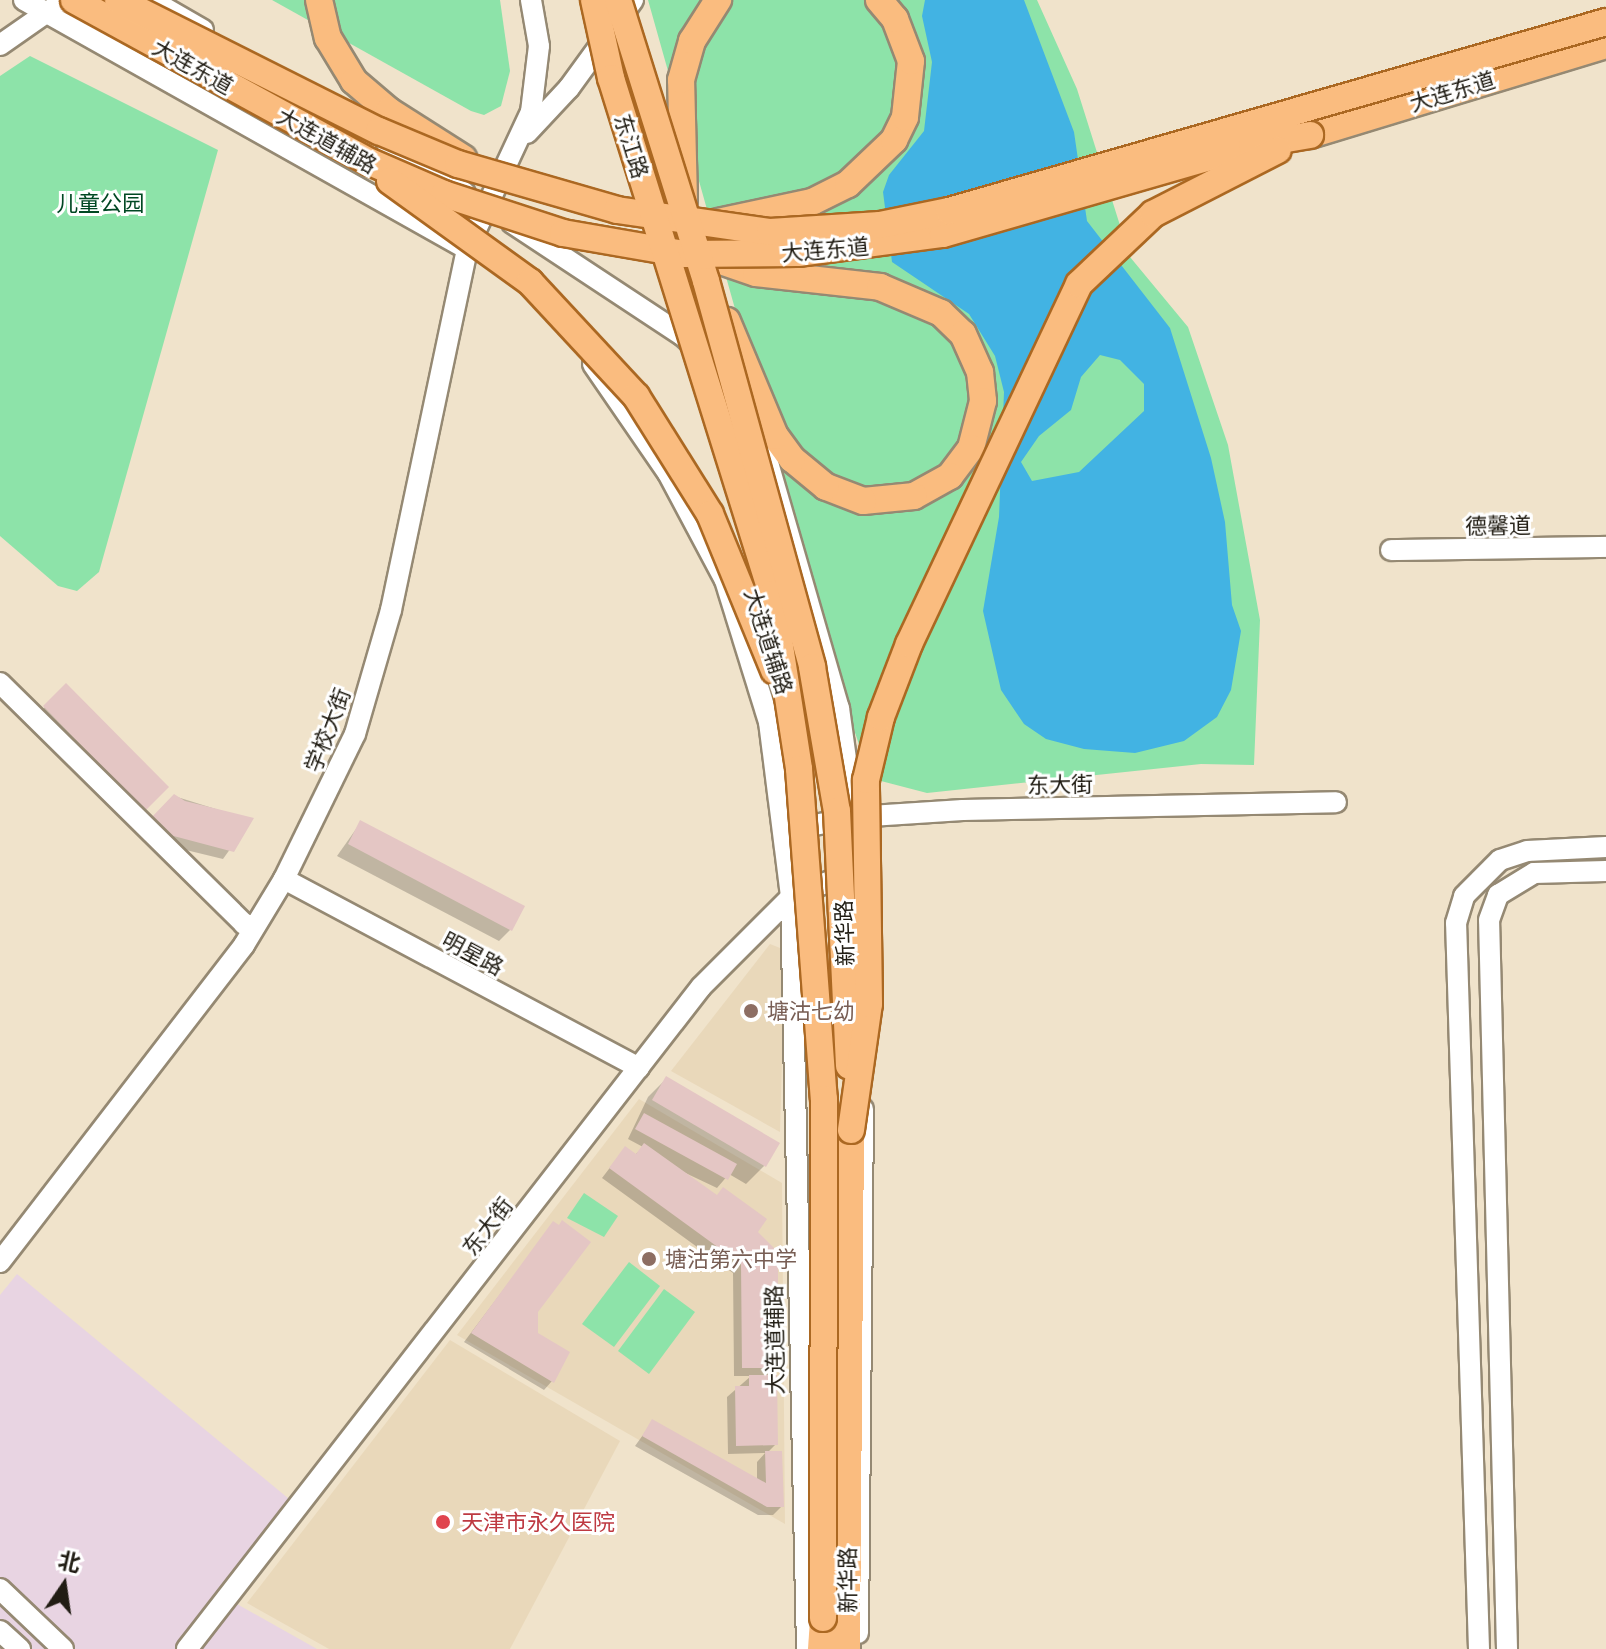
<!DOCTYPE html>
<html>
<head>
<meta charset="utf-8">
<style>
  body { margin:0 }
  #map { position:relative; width:1606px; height:1649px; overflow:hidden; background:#f0e3cb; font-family:"IBM Plex Sans","Noto Sans SC",sans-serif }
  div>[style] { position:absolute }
  .commercial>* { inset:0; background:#e8d4e2 }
  .built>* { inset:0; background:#e9d8ba }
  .green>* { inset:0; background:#8de3a9 }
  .water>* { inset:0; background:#42b3e3 }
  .shadow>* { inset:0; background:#0003 }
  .building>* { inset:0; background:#e4c6c4 }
  .roads { filter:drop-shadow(2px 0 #958973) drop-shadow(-2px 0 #958973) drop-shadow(0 2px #958973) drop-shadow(0 -2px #958973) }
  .minor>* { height:20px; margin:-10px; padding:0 10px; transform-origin:10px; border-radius:10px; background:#fff }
  .major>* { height:26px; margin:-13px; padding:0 13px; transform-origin:13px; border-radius:13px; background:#fabc7f }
  .bridges { filter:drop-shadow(2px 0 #ab6822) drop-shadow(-2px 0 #ab6822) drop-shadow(0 2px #ab6822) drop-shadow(0 -2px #ab6822) }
  .major-bridge>* { height:26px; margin:-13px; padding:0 13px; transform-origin:13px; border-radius:13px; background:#fabc7f }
  .dots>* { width:22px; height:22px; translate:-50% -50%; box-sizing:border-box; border:4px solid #fff; border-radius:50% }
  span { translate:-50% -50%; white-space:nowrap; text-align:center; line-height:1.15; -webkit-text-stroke:6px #fff; paint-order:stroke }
  .street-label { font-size:22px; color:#211d14 }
  .park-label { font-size:22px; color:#004823 }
  .education-label { font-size:22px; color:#785e54 }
  .left { translate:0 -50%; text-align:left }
  .health-label { font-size:22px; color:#be3a42 }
  .north { position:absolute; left:24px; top:1545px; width:80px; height:80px; -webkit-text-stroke:6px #fff; paint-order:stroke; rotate:13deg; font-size:22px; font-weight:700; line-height:32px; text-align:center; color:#211d14 }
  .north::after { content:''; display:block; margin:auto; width:28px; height:36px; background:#211d14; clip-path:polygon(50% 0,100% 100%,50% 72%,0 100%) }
</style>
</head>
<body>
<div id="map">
  <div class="commercial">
    <i style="clip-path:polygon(17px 1274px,306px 1513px,237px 1604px,317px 1649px,0 1649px,0 1295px)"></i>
  </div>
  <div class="built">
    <i style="clip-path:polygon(770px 944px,785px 950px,780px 1132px,671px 1071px)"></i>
    <i style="clip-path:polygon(639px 1099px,782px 1183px,785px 1524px,457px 1335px)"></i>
    <i style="clip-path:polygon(450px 1340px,620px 1441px,510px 1649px,329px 1649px,247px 1603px)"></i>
  </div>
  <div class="green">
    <i style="clip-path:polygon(272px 0,500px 0,510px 71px,501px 106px,484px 115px,471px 111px)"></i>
    <i style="clip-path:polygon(648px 0,1037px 0,1077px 89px,1130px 257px,1188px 327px,1228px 445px,1260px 620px,1254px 765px,1201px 764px,927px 793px,881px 781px,863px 756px,852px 724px)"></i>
    <i style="clip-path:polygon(30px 56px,218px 150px,99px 572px,77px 591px,58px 586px,0 536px,0 76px)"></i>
    <i style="clip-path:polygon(584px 1193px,618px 1216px,604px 1237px,567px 1218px)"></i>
    <i style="clip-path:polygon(629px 1262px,660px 1286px,614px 1347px,582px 1324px)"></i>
    <i style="clip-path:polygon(664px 1289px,695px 1312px,649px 1374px,618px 1351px)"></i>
  </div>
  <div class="water">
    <i style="clip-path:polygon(evenodd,925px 0,1024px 0,1074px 132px,1087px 221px,1170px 328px,1211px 458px,1225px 522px,1232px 605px,1241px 631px,1231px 690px,1217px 717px,1184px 741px,1135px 753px,1084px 749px,1046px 739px,1024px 724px,1001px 690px,983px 611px,999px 517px,1004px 392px,995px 356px,969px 314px,892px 262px,883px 192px,889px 175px,924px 131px,932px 62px,922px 16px,925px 0,1100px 355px,1120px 360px,1144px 384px,1144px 411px,1079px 472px,1032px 481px,1021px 462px,1039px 436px,1071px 410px,1081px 377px,1100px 355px)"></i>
  </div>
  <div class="shadow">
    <i style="clip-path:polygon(66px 686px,166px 787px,132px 821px,32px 720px)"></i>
    <i style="clip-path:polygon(174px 796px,251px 820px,223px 859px,157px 843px)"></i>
    <i style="clip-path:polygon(361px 822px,511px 929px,499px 941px,337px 856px)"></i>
    <i style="clip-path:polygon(666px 1079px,765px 1165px,746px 1184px,729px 1174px,717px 1188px,677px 1169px,755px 1232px,776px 1367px,766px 1377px,776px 1444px,767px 1453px,782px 1506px,773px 1515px,758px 1515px,635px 1446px,653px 1421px,757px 1481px,757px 1462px,765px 1453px,728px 1454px,727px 1397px,751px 1376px,734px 1376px,733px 1273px,602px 1178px,625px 1148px,635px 1155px,643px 1147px,628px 1139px,648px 1097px)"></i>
    <i style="clip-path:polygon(553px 1224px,536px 1311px,536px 1334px,552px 1381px,544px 1390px,464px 1342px)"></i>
  </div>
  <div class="building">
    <i style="clip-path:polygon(66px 683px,169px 787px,145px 811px,43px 706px)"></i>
    <i style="clip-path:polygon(174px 794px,185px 801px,254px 818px,234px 852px,166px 834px,150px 819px)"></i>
    <i style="clip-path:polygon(360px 820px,525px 906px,512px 931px,348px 844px)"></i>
    <i style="clip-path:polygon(666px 1076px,780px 1143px,766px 1167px,652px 1100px)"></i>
    <i style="clip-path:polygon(644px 1113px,737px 1164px,728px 1180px,635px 1129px)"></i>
    <i style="clip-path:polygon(644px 1143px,717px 1195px,723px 1187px,767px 1219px,758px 1232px,778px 1252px,778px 1368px,742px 1368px,741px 1264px,609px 1168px,625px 1146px,636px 1154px)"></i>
    <i style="clip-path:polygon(562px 1220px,591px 1242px,538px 1312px,538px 1333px,570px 1352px,554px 1383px,471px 1333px,553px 1221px,559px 1225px)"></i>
    <i style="clip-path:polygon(749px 1375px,777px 1375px,778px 1445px,736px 1446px,735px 1386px,749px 1386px)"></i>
    <i style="clip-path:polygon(652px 1419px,766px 1483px,765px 1451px,782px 1451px,784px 1507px,767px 1507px,642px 1436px)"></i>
  </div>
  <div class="roads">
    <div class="minor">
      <i style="left:24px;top:0;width:500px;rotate:29.33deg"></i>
      <i style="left:151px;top:0;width:60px;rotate:30deg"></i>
      <i style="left:0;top:45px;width:68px;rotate:-34.9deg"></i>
      <i style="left:527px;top:133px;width:62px;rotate:-47deg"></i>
      <i style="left:569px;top:88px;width:109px;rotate:-54deg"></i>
      <i style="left:387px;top:144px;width:92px;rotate:32.1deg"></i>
      <i style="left:512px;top:223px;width:204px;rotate:33.4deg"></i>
      <i style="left:682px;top:335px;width:68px;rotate:42.6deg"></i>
      <i style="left:593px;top:364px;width:132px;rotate:55.5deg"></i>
      <i style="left:668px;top:473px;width:121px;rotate:62deg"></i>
      <i style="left:725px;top:580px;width:149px;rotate:72.8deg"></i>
      <i style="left:769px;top:722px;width:176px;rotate:82.8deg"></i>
      <i style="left:791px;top:897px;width:752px;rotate:88.78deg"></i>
      <i style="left:762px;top:442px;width:277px;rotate:73.9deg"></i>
      <i style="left:839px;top:708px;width:118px;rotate:82.2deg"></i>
      <i style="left:1391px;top:550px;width:215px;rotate:-0.8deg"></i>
      <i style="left:0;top:683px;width:343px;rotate:44.6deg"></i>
      <i style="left:244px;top:924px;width:11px;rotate:10deg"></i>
      <i style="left:789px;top:830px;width:67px;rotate:-11.1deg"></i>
      <i style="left:855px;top:817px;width:108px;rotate:-3.7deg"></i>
      <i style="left:963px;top:810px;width:373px;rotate:-1.2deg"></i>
      <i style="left:284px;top:879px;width:402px;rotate:28deg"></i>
      <i style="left:0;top:1262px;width:400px;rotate:-52.4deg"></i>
      <i style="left:244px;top:945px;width:77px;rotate:-58.8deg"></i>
      <i style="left:284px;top:879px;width:161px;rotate:-63.9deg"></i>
      <i style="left:355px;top:734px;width:129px;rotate:-73.8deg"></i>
      <i style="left:391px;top:610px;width:369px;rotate:-78.1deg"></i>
      <i style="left:467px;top:249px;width:151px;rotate:-65deg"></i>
      <i style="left:531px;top:112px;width:66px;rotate:-83.1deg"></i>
      <i style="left:539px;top:46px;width:47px;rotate:-99.9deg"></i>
      <i style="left:0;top:1589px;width:87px;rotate:43.6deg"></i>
      <i style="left:0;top:1631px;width:27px;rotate:42deg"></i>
      <i style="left:858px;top:1633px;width:524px;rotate:-89.45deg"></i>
      <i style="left:187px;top:1649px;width:838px;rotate:-52.17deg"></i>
      <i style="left:701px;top:987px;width:127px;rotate:-45deg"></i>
      <i style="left:791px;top:897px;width:66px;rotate:-22.3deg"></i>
      <i style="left:1479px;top:1649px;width:726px;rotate:-91.81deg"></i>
      <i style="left:1456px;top:923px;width:28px;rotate:-73deg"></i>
      <i style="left:1464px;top:896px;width:51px;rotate:-45deg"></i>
      <i style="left:1500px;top:860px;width:28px;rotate:-18deg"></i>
      <i style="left:1527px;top:851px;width:79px;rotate:-2.9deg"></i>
      <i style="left:1507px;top:1649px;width:729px;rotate:-91.41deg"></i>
      <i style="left:1489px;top:920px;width:27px;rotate:-70deg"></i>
      <i style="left:1498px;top:895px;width:42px;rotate:-31.4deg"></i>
      <i style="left:1534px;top:873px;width:72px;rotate:-1.6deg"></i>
    </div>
    <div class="major">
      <i style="left:319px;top:0;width:39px;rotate:77deg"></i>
      <i style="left:328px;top:38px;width:50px;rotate:58.8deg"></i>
      <i style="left:354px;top:81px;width:46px;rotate:40.6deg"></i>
      <i style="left:389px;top:111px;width:88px;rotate:32.4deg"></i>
      <i style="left:1310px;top:135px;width:309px;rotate:-16.9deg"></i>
      <i style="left:684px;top:200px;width:120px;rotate:-91.4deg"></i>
      <i style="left:681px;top:80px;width:41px;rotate:-74.2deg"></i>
      <i style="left:692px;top:41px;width:49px;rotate:-57.6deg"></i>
      <i style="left:718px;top:222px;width:96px;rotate:-12deg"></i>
      <i style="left:812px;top:202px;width:40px;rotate:-26.6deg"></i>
      <i style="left:848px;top:184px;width:64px;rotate:-43.7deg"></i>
      <i style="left:894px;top:140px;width:25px;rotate:-64deg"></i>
      <i style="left:905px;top:117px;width:56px;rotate:-83.9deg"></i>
      <i style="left:911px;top:61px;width:45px;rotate:-110.9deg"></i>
      <i style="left:895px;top:19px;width:25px;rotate:-130deg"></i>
      <i style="left:706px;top:256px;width:53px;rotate:18.8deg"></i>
      <i style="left:756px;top:273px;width:125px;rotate:6.4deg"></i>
      <i style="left:880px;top:287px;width:66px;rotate:23.1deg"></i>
      <i style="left:941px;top:313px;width:30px;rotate:44deg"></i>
      <i style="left:963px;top:334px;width:42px;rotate:65.9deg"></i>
      <i style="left:980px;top:372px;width:29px;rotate:84deg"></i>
      <i style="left:983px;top:401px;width:49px;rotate:104.3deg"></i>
      <i style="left:971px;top:448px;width:35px;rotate:127deg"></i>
      <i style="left:950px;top:476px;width:41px;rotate:150.9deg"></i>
      <i style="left:914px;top:496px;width:51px;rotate:174.4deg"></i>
      <i style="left:863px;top:501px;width:40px;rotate:-159deg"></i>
      <i style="left:826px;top:487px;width:44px;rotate:-140.5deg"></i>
      <i style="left:792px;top:459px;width:29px;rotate:-126deg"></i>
      <i style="left:775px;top:436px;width:125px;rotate:-112.7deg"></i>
      <i style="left:821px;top:1649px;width:31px;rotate:-86deg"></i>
      <i style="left:847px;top:1649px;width:519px;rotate:-89.56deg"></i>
    </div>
  </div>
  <div class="bridges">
    <div class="major-bridge">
      <i style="left:74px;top:0;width:337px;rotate:28.7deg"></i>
      <i style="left:370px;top:162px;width:81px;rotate:23.4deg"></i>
      <i style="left:444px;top:194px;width:125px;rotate:18.1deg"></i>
      <i style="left:563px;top:233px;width:123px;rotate:9.8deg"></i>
      <i style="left:684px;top:254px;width:114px;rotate:-0.5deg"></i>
      <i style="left:798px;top:253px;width:146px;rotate:-7.5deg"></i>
      <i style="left:943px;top:234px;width:322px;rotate:-16.1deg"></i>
      <i style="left:1252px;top:145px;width:59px;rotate:-9.8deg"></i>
      <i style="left:118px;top:0;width:292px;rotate:26.7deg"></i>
      <i style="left:379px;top:131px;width:86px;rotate:22.7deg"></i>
      <i style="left:458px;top:164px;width:166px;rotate:16.1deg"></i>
      <i style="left:617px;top:210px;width:155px;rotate:8.2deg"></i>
      <i style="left:770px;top:232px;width:110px;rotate:-3.6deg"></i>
      <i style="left:880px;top:225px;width:70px;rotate:-11.5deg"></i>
      <i style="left:949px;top:211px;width:684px;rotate:-16.05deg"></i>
      <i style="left:594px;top:0;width:80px;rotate:77.7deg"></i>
      <i style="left:611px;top:78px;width:541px;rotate:72.67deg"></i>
      <i style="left:772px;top:594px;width:177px;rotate:81.2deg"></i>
      <i style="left:799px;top:769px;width:331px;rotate:85.7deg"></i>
      <i style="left:824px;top:1099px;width:519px;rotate:90.11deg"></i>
      <i style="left:618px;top:0;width:294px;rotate:72.6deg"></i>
      <i style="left:706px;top:281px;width:400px;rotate:74.6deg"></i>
      <i style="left:812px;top:667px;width:146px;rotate:80.2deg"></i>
      <i style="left:837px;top:811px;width:255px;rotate:87.3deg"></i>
      <i style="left:390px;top:181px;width:173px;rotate:35.8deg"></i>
      <i style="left:530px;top:282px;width:156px;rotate:47.1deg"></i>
      <i style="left:636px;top:396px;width:139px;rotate:57.9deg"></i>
      <i style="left:710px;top:514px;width:169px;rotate:67.7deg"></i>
      <i style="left:851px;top:1130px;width:127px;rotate:-81.9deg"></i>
      <i style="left:869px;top:1004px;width:224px;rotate:-90.8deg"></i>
      <i style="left:866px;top:780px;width:65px;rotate:-76.6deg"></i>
      <i style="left:881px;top:717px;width:78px;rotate:-69deg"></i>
      <i style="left:909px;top:644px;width:398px;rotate:-64.7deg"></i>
      <i style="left:1079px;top:284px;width:102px;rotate:-43.4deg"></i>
      <i style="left:1153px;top:214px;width:140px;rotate:-27.1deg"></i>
    </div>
  </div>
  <div class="dots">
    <i style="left:751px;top:1011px;background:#8d6e63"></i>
    <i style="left:649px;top:1259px;background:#8d6e63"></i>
    <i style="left:443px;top:1522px;background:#e0444e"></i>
  </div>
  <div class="street-label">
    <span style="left:193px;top:66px;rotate:29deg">大连东道</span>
    <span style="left:1452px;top:91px;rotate:-17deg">大连东道</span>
    <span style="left:327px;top:140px;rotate:29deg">大连道辅路</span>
    <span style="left:632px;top:146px;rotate:73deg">东江路</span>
    <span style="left:825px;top:249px;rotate:-5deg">大连东道</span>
    <span style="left:1498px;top:525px;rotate:-1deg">德馨道</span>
    <span style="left:769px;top:641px;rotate:72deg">大连道辅路</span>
    <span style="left:327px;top:730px;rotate:-69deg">学校大街</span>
    <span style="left:1060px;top:784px;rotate:-1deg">东大街</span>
    <span style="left:844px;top:933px;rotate:-92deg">新华路</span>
    <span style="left:473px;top:953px;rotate:28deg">明星路</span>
    <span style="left:487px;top:1226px;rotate:-52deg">东大街</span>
    <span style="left:774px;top:1340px;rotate:-91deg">大连道辅路</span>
    <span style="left:847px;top:1580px;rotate:-90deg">新华路</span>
  </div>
  <div class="park-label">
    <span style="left:100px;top:203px">儿童公园</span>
  </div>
  <div class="education-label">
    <span class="left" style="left:767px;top:1011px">塘沽七幼</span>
    <span class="left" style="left:665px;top:1259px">塘沽第六中学</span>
  </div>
  <div class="health-label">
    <span class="left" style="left:461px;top:1522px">天津市永久医院</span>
  </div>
  <div class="north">北</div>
</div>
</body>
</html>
